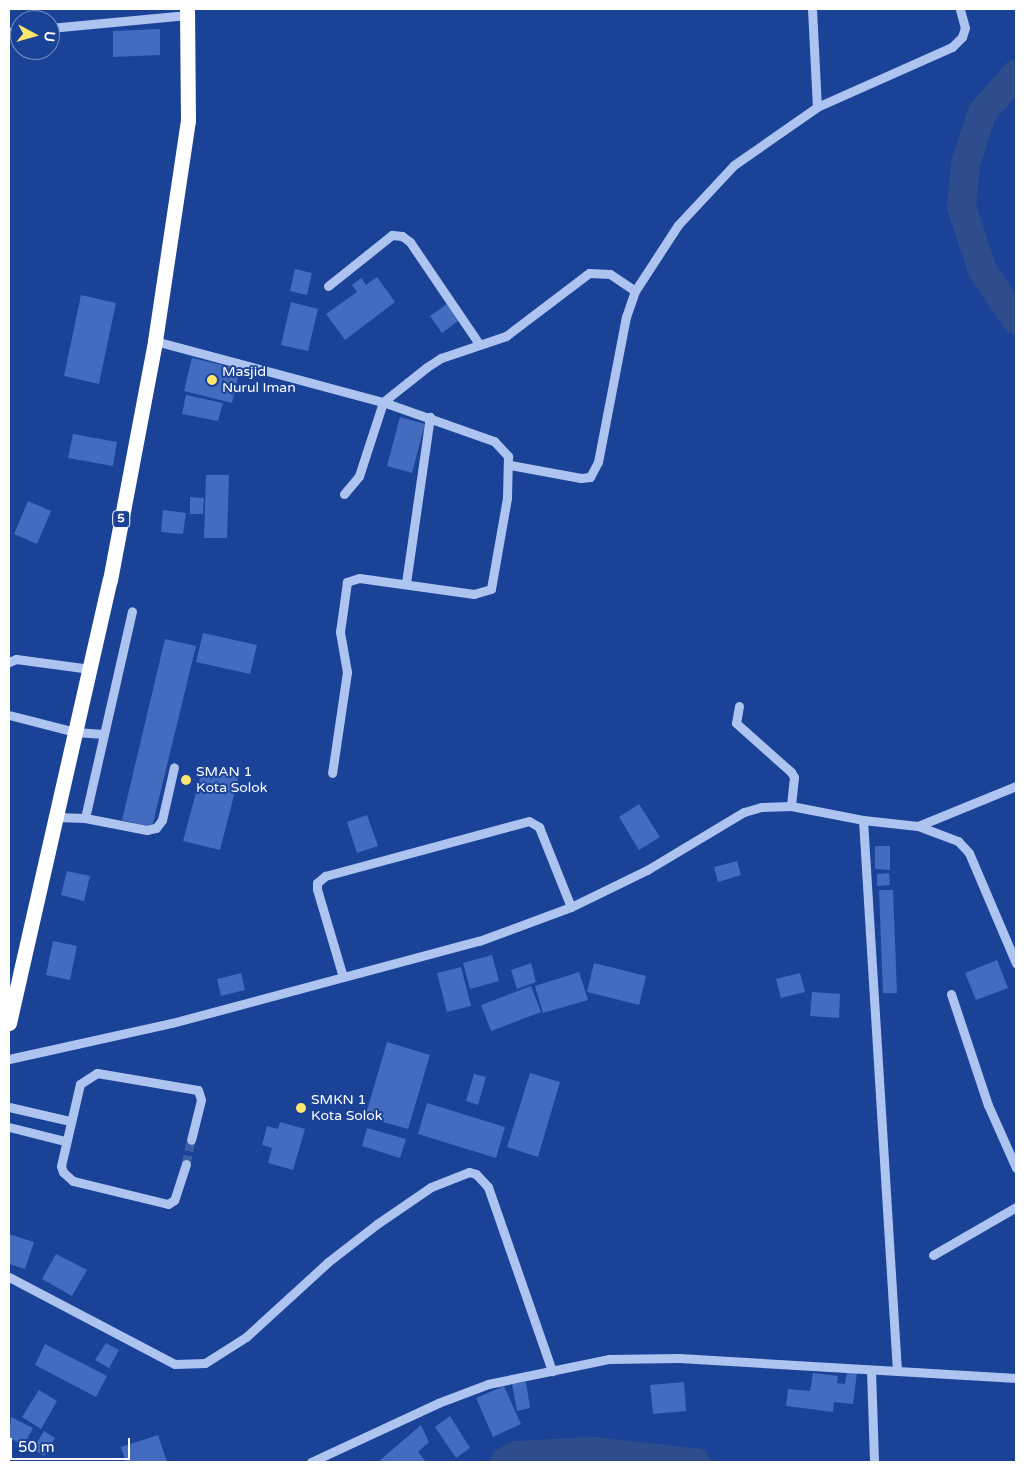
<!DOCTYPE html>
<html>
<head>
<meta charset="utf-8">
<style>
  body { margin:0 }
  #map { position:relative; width:1025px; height:1471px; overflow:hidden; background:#1a4297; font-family:"Varela Round",sans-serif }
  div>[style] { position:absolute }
  .river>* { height:29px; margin:-14.5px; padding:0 14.5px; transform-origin:14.5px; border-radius:14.5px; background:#2f4d8c }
  .building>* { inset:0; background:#436bbe }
  .minor-tunnel>* { height:9px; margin-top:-4.5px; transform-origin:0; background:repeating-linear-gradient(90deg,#3c5ea7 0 9px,transparent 0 13.5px) }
  .minor>* { height:9px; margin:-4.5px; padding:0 4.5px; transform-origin:4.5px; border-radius:4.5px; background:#aec4f0 }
  .highway>* { height:15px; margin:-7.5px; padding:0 7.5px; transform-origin:7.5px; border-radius:7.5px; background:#fff }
  .dots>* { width:14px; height:14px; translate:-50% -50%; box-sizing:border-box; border:2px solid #1a4297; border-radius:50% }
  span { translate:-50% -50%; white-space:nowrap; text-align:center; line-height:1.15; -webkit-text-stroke:4px #1a4297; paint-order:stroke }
  .shield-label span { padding:1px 4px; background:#1a4297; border:1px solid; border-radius:4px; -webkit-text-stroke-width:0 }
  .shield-label { font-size:12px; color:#fff; font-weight:700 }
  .poi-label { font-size:14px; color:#fff }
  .left { translate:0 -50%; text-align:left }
  .frame { position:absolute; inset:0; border:10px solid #fff; pointer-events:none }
  .north { position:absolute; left:10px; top:10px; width:50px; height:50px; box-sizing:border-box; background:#1a4297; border:1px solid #768ec1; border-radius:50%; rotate:96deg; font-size:14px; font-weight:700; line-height:20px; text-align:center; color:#fff }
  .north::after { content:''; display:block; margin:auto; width:18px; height:22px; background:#ffe66d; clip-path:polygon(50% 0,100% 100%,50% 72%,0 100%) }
  .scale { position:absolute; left:10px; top:1438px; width:120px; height:22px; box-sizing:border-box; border:2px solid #fff; border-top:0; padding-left:6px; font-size:15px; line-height:18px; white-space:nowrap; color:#fff; -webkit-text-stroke:4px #1a4297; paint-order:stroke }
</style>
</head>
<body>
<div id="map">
  <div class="river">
    <i style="left:1016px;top:73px;width:53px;rotate:131.2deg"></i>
    <i style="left:981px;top:113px;width:53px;rotate:107.4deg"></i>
    <i style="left:965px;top:164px;width:42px;rotate:95.4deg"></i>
    <i style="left:961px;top:206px;width:67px;rotate:71.8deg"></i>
    <i style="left:982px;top:270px;width:60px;rotate:55.8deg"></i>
    <i style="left:504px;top:1462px;width:13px;rotate:-32deg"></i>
    <i style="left:515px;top:1455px;width:78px;rotate:-2.9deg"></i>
    <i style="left:593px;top:1451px;width:103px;rotate:6.2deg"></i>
  </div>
  <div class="building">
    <i style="clip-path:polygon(160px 29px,160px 55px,113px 57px,113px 31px)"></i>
    <i style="clip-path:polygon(295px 269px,312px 273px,307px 295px,290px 291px)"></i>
    <i style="clip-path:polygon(377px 277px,395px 302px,345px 340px,326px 314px,357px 292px,352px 285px,361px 278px,366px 285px)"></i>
    <i style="clip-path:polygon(81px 295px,116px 303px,99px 384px,64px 376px)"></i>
    <i style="clip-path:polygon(291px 302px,318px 309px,308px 351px,281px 345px)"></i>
    <i style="clip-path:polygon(447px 304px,458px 321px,442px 333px,430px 316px)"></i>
    <i style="clip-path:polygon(192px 358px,240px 369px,232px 403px,184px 391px)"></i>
    <i style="clip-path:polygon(186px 395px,223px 403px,218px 421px,182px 414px)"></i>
    <i style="clip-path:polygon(400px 417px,425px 424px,412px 473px,387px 466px)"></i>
    <i style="clip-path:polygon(73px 434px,117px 442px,113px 466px,68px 458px)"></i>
    <i style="clip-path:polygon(206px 475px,229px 475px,227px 538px,204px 538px)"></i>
    <i style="clip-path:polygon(190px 497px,204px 498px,203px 514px,190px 514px)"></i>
    <i style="clip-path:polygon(28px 501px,51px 511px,37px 544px,14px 534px)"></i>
    <i style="clip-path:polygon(163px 510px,186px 513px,183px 534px,161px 532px)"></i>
    <i style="clip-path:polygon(203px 633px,257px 645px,250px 674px,196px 662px)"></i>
    <i style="clip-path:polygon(165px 639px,196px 646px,152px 827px,122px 820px)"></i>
    <i style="clip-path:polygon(203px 767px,239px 776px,220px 850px,183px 841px)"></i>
    <i style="clip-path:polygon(639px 804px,660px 837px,639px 850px,619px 817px)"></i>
    <i style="clip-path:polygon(367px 815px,378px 846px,357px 853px,347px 822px)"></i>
    <i style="clip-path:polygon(875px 846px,890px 846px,890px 870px,875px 869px)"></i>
    <i style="clip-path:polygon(737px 861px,741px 875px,718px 882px,714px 867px)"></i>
    <i style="clip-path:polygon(67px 871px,90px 876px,84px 901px,61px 895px)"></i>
    <i style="clip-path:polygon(889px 873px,890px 885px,877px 886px,877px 874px)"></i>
    <i style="clip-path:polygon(879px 890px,893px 890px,897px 993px,883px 993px)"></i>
    <i style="clip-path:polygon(53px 941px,77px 946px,70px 980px,46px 975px)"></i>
    <i style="clip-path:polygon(492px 955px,499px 981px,470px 989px,463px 963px)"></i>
    <i style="clip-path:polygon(997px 960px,1008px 988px,976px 1000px,965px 973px)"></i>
    <i style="clip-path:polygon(531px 963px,536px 982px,517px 989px,511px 970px)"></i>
    <i style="clip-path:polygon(594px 963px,646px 976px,639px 1005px,587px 992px)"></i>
    <i style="clip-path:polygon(461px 967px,471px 1006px,447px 1012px,437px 973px)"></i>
    <i style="clip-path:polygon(579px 972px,588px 1000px,543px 1013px,535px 986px)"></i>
    <i style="clip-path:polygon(241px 973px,245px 990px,221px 996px,217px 979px)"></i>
    <i style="clip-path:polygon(800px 973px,805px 992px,781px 998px,776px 979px)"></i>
    <i style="clip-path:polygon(531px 986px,541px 1012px,491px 1031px,481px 1005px)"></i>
    <i style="clip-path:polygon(812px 992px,840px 994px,839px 1018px,810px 1016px)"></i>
    <i style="clip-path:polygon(387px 1042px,430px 1055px,408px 1129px,365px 1117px)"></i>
    <i style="clip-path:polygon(530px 1073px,560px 1082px,538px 1157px,507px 1147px)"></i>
    <i style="clip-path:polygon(474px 1074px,486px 1077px,478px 1105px,466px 1101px)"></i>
    <i style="clip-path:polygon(427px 1103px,505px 1127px,496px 1158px,418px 1134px)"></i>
    <i style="clip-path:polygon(280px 1122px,305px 1129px,293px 1170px,268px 1163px,272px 1148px,262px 1145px,267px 1126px,278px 1129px)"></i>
    <i style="clip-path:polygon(367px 1128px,406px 1139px,400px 1158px,362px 1146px)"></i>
    <i style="clip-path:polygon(9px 1234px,34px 1242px,25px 1269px,9px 1264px)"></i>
    <i style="clip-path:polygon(56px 1254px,87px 1270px,72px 1296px,42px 1279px)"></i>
    <i style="clip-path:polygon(106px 1343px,119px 1350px,109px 1368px,95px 1360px)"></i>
    <i style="clip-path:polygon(45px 1344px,107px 1376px,96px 1397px,35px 1365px)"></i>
    <i style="clip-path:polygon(847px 1371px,857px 1373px,853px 1404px,834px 1402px,833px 1412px,786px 1406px,788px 1389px,810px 1391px,813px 1373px,838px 1376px,837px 1383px,845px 1384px)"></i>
    <i style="clip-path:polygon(526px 1382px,530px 1408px,517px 1411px,512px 1384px)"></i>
    <i style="clip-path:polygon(684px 1382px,686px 1411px,653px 1414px,650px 1385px)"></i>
    <i style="clip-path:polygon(504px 1386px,521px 1424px,493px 1437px,476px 1398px)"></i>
    <i style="clip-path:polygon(39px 1390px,57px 1401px,41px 1429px,22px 1417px)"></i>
    <i style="clip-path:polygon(450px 1416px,470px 1448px,456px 1458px,435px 1427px)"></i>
    <i style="clip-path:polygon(11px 1417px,33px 1428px,24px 1445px,9px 1438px)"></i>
    <i style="clip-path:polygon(421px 1425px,429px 1442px,418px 1452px,426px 1462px,378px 1462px)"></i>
    <i style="clip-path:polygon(44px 1431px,55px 1438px,44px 1456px,33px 1449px)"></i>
    <i style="clip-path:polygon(158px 1435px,167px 1462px,126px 1462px,121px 1447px)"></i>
  </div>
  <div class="minor-tunnel">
    <i style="left:186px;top:1164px;width:25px;rotate:-78deg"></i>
  </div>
  <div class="minor">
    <i style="left:812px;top:9px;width:98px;rotate:87.1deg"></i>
    <i style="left:50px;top:28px;width:138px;rotate:-5.4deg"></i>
    <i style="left:9px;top:32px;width:11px;rotate:-5deg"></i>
    <i style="left:328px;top:286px;width:82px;rotate:-38.6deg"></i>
    <i style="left:392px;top:235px;width:10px;rotate:6deg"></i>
    <i style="left:402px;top:236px;width:10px;rotate:37deg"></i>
    <i style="left:410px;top:242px;width:123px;rotate:55.9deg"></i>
    <i style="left:155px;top:341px;width:236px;rotate:15deg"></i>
    <i style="left:383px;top:402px;width:118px;rotate:19.4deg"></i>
    <i style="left:494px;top:441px;width:21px;rotate:47deg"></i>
    <i style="left:508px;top:456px;width:42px;rotate:91.4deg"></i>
    <i style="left:507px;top:498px;width:92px;rotate:100deg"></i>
    <i style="left:491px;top:589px;width:18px;rotate:164deg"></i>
    <i style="left:474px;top:594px;width:116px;rotate:-172.1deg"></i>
    <i style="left:359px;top:578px;width:13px;rotate:162deg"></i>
    <i style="left:347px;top:582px;width:50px;rotate:98deg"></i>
    <i style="left:340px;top:632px;width:41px;rotate:80.1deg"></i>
    <i style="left:347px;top:672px;width:102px;rotate:98.4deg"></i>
    <i style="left:510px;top:465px;width:72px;rotate:10.4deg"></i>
    <i style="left:581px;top:478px;width:9px;rotate:-6deg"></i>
    <i style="left:590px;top:477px;width:17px;rotate:-62deg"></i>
    <i style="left:598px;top:462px;width:148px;rotate:-79.1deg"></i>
    <i style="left:626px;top:317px;width:28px;rotate:-71deg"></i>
    <i style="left:635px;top:291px;width:79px;rotate:-56.9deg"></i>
    <i style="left:678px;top:225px;width:82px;rotate:-47deg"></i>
    <i style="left:734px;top:165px;width:101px;rotate:-34.9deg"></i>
    <i style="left:817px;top:107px;width:148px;rotate:-24deg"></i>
    <i style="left:952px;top:47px;width:14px;rotate:-45deg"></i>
    <i style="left:962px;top:37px;width:9px;rotate:-72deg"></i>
    <i style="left:965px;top:28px;width:20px;rotate:-105deg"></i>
    <i style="left:344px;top:494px;width:23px;rotate:-50deg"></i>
    <i style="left:359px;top:476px;width:78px;rotate:-72deg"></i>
    <i style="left:383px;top:402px;width:56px;rotate:-38.5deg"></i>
    <i style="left:427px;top:367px;width:17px;rotate:-33deg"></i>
    <i style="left:441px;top:358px;width:69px;rotate:-18.7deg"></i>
    <i style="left:506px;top:336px;width:104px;rotate:-37.2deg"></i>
    <i style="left:589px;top:273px;width:21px;rotate:3deg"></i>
    <i style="left:610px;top:274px;width:30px;rotate:34deg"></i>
    <i style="left:406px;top:583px;width:168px;rotate:-81.8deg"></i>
    <i style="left:9px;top:662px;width:8px;rotate:-23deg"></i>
    <i style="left:16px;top:659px;width:75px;rotate:7.7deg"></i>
    <i style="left:739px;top:706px;width:17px;rotate:100deg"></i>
    <i style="left:736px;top:723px;width:74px;rotate:41.7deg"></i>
    <i style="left:791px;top:772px;width:6px;rotate:59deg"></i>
    <i style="left:794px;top:777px;width:29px;rotate:96deg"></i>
    <i style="left:9px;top:715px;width:68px;rotate:14.4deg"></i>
    <i style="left:75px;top:732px;width:29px;rotate:4deg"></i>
    <i style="left:56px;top:817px;width:29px;rotate:2deg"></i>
    <i style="left:85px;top:818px;width:212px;rotate:-77.2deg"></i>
    <i style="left:85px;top:818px;width:63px;rotate:11deg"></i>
    <i style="left:147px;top:830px;width:9px;rotate:-13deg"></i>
    <i style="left:156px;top:828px;width:10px;rotate:-53deg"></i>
    <i style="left:162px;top:820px;width:54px;rotate:-77.2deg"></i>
    <i style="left:863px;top:820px;width:552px;rotate:86.47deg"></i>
    <i style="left:918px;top:826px;width:106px;rotate:-22.2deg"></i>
    <i style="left:343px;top:977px;width:92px;rotate:-106.5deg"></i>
    <i style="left:317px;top:889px;width:6px;rotate:-90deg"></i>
    <i style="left:317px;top:883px;width:11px;rotate:-41deg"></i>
    <i style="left:325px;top:876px;width:211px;rotate:-15.1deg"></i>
    <i style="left:529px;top:821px;width:12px;rotate:31deg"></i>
    <i style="left:539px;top:827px;width:86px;rotate:68.2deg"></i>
    <i style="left:951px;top:994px;width:117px;rotate:71.6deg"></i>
    <i style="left:988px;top:1105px;width:69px;rotate:66deg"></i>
    <i style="left:9px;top:1059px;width:167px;rotate:-12.5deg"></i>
    <i style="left:172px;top:1023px;width:318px;rotate:-15deg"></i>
    <i style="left:479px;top:941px;width:98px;rotate:-20.3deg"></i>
    <i style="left:571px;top:907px;width:85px;rotate:-26deg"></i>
    <i style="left:647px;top:870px;width:113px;rotate:-30.9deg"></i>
    <i style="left:744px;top:812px;width:18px;rotate:-16deg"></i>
    <i style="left:761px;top:807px;width:30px;rotate:-2deg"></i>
    <i style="left:791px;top:806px;width:73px;rotate:11deg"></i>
    <i style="left:863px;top:820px;width:55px;rotate:6.2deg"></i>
    <i style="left:918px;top:826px;width:43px;rotate:20.6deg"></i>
    <i style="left:958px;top:841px;width:16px;rotate:47deg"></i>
    <i style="left:969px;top:853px;width:120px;rotate:66.9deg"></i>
    <i style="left:9px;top:1107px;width:63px;rotate:12.9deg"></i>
    <i style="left:9px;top:1127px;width:58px;rotate:14deg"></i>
    <i style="left:186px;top:1164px;width:38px;rotate:108deg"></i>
    <i style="left:174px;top:1200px;width:7px;rotate:146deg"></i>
    <i style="left:168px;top:1204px;width:98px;rotate:-166.4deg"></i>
    <i style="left:73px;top:1181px;width:13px;rotate:-138deg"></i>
    <i style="left:63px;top:1172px;width:6px;rotate:-108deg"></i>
    <i style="left:61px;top:1166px;width:84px;rotate:-77deg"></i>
    <i style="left:80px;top:1084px;width:20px;rotate:-33deg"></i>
    <i style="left:97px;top:1073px;width:102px;rotate:9.6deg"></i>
    <i style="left:198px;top:1090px;width:10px;rotate:73deg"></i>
    <i style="left:201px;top:1100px;width:41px;rotate:104deg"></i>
    <i style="left:933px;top:1255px;width:96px;rotate:-30deg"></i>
    <i style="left:9px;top:1277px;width:187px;rotate:27.7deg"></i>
    <i style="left:175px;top:1364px;width:30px;rotate:-2deg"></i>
    <i style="left:205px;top:1363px;width:49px;rotate:-32.4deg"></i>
    <i style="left:246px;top:1337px;width:111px;rotate:-42.4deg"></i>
    <i style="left:328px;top:1262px;width:62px;rotate:-37.8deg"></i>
    <i style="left:377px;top:1224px;width:65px;rotate:-34.4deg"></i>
    <i style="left:431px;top:1187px;width:41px;rotate:-21.5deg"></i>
    <i style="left:469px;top:1172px;width:7px;rotate:16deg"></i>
    <i style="left:476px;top:1174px;width:18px;rotate:47deg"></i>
    <i style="left:488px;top:1187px;width:195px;rotate:70.8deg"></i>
    <i style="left:871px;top:1370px;width:92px;rotate:88.1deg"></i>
    <i style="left:311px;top:1462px;width:140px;rotate:-24.9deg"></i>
    <i style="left:438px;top:1403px;width:53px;rotate:-20.8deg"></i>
    <i style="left:488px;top:1384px;width:124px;rotate:-11.7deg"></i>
    <i style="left:609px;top:1359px;width:70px;rotate:-0.8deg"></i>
    <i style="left:679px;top:1358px;width:338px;rotate:3.4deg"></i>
  </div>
  <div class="highway">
    <i style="left:9px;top:1023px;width:454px;rotate:-77.2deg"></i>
    <i style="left:110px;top:580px;width:243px;rotate:-79.3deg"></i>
    <i style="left:155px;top:341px;width:222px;rotate:-81.5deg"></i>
    <i style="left:188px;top:121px;width:112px;rotate:-90.5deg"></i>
  </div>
  <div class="dots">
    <i style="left:212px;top:380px;background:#ffe66d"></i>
    <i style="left:186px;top:780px;background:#ffe66d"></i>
    <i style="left:301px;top:1108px;background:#ffe66d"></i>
  </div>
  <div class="shield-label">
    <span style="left:121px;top:519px">5</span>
  </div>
  <div class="poi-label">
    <span class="left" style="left:222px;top:380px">Masjid<br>Nurul Iman</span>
    <span class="left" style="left:196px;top:780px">SMAN 1<br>Kota Solok</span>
    <span class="left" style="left:311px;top:1108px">SMKN 1<br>Kota Solok</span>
  </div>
  <div class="frame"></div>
  <div class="north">U</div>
  <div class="scale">50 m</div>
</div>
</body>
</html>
